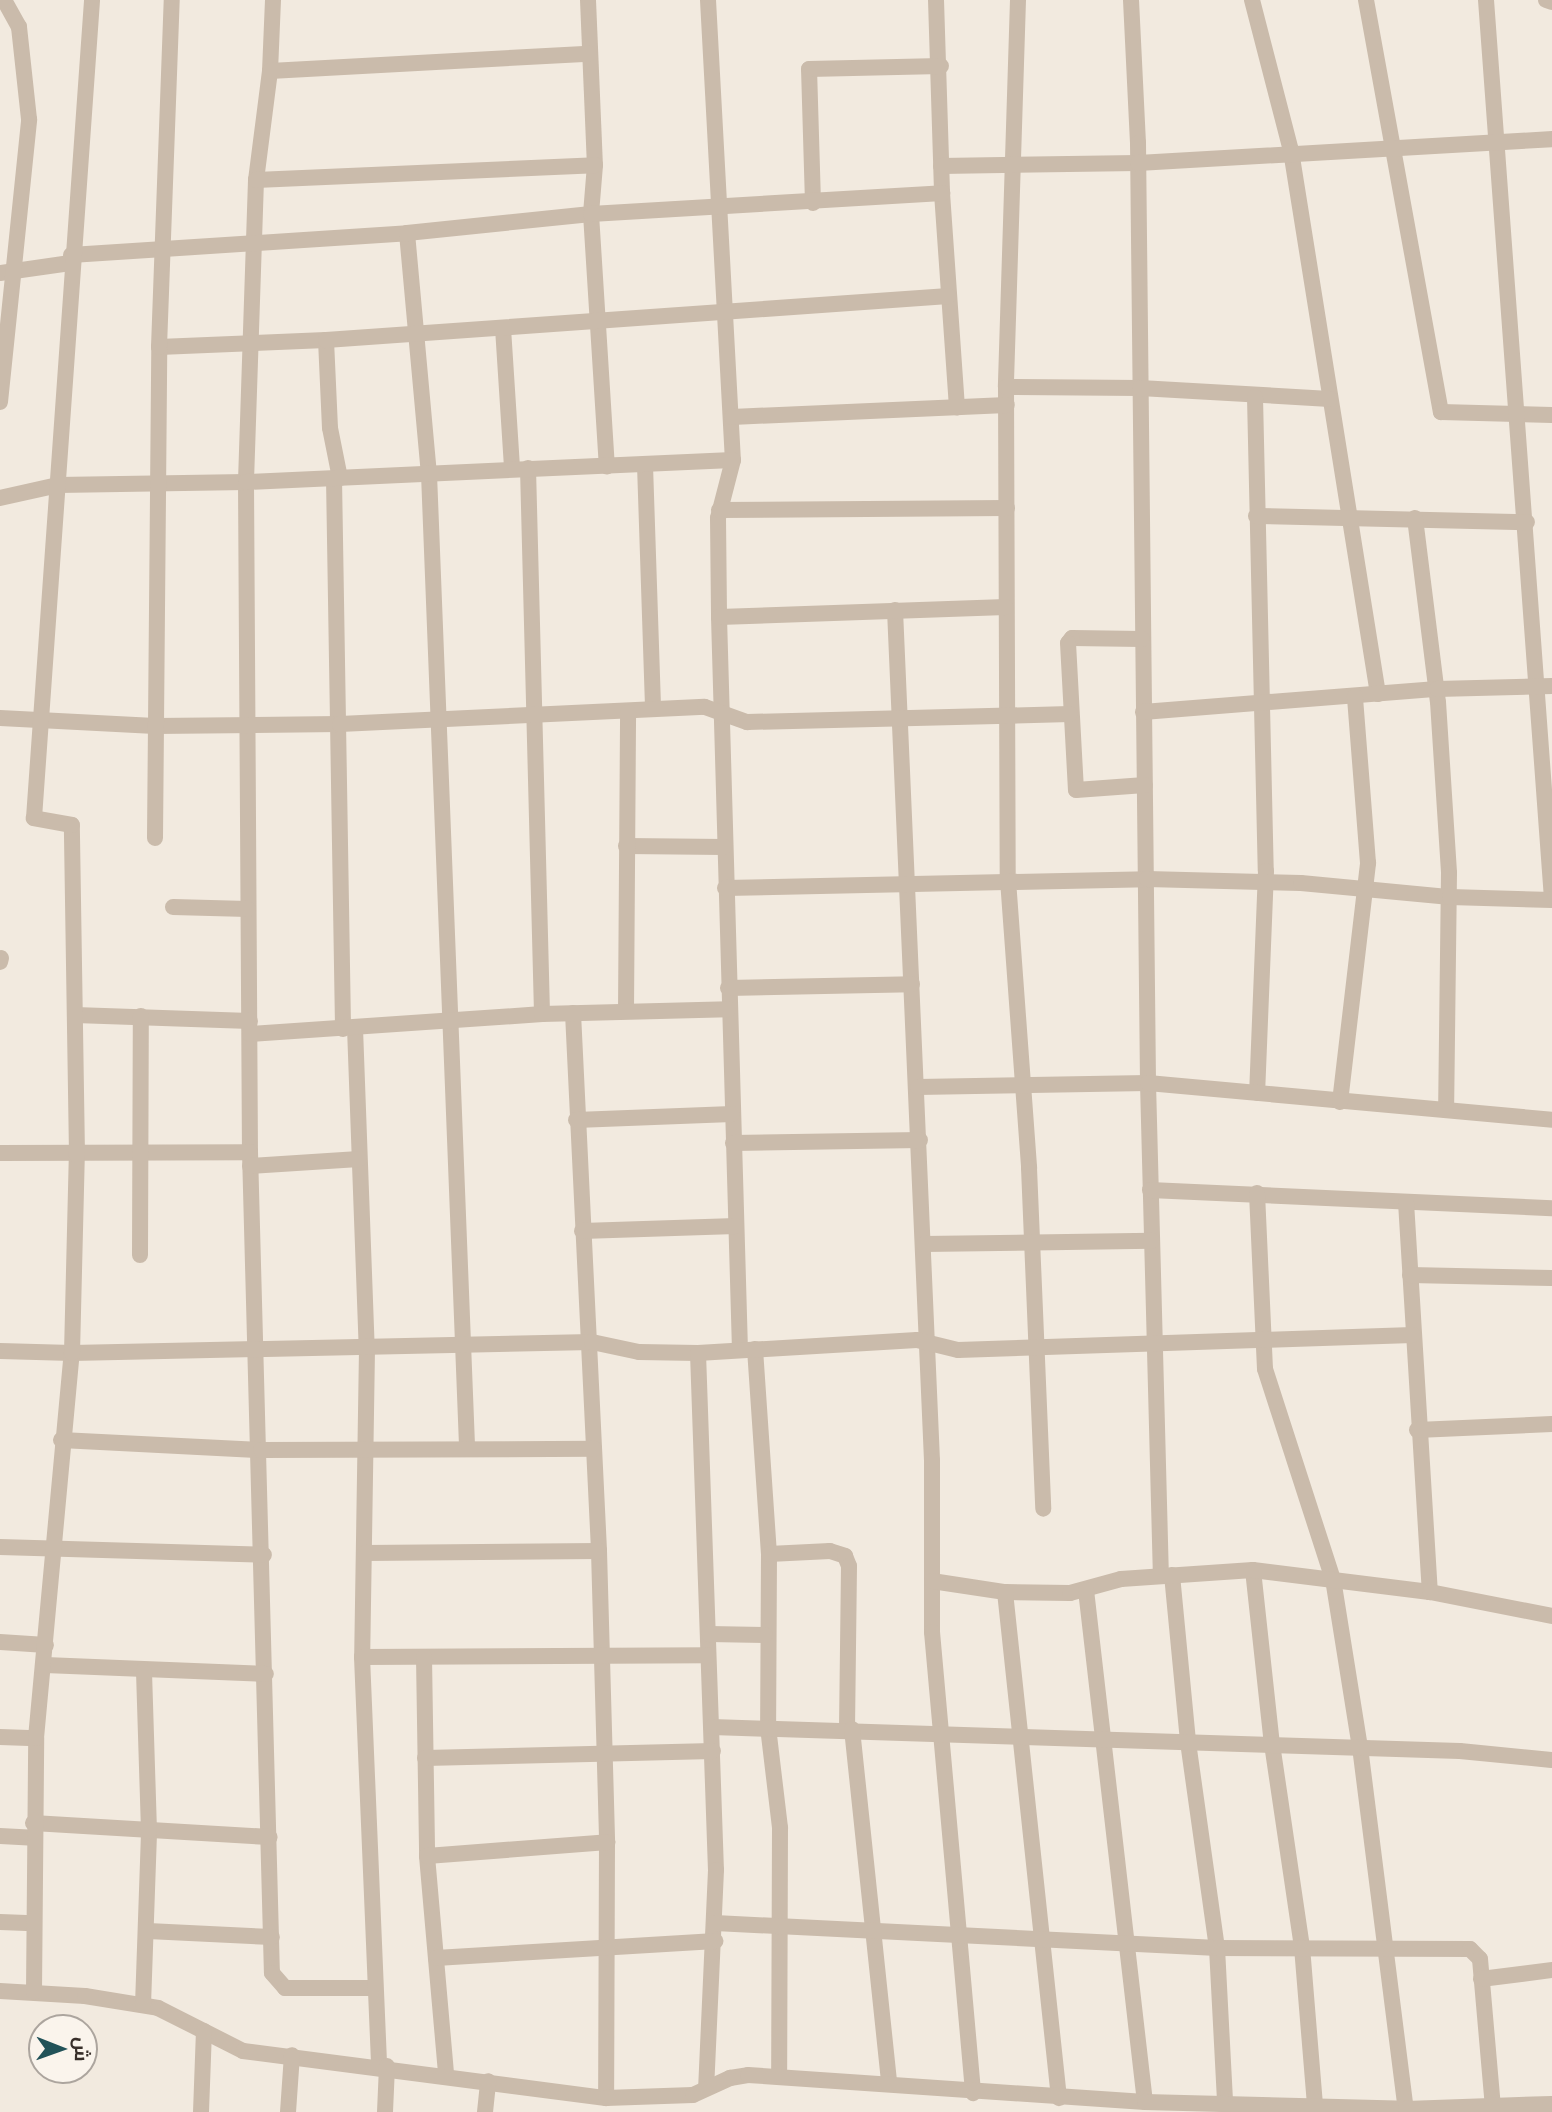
<!DOCTYPE html>
<html>
<head>
<meta charset="utf-8">
<style>
  body { margin:0 }
  #map { position:relative; width:1552px; height:2112px; overflow:hidden; background:#f2eadf; font-family:Barlow,Cairo,sans-serif }
  div>[style] { position:absolute }
  .minor>* { height:16px; margin:-8px; padding:0 8px; transform-origin:8px; border-radius:8px; background:#cabbab }
  span { translate:-50% -50%; white-space:nowrap; text-align:center; line-height:1.15; -webkit-text-stroke:5px #faf4ec; paint-order:stroke }
  .north { position:absolute; left:28px; top:2014px; width:70px; height:70px; box-sizing:border-box; background:#faf4ec; border:2px solid #aca59e; border-radius:50%; rotate:91deg; font-size:19px; font-weight:700; line-height:28px; text-align:center; color:#382f2a }
  .north::after { content:''; display:block; margin:auto; width:24px; height:32px; background:#215258; clip-path:polygon(50% 0,100% 100%,50% 72%,0 100%) }
</style>
</head>
<body>
<div id="map">
  <div class="minor">
    <i style="left:273px;top:0;width:71px;rotate:92.4deg"></i>
    <i style="left:270px;top:71px;width:110px;rotate:97.3deg"></i>
    <i style="left:256px;top:180px;width:302px;rotate:91.9deg"></i>
    <i style="left:246px;top:482px;width:670px;rotate:89.66deg"></i>
    <i style="left:250px;top:1152px;width:821px;rotate:88.47deg"></i>
    <i style="left:272px;top:1973px;width:20px;rotate:49deg"></i>
    <i style="left:285px;top:1988px;width:89px"></i>
    <i style="left:588px;top:0;width:165px;rotate:87.6deg"></i>
    <i style="left:595px;top:165px;width:49px;rotate:94.7deg"></i>
    <i style="left:591px;top:214px;width:253px;rotate:86.4deg"></i>
    <i style="left:708px;top:0;width:461px;rotate:86.9deg"></i>
    <i style="left:733px;top:460px;width:60px;rotate:104.5deg"></i>
    <i style="left:718px;top:518px;width:99px;rotate:89.4deg"></i>
    <i style="left:719px;top:617px;width:733px;rotate:88.36deg"></i>
    <i style="left:936px;top:0;width:193px;rotate:88.2deg"></i>
    <i style="left:942px;top:193px;width:215px;rotate:86deg"></i>
    <i style="left:1018px;top:0;width:387px;rotate:91.8deg"></i>
    <i style="left:1006px;top:387px;width:493px;rotate:89.8deg"></i>
    <i style="left:1008px;top:880px;width:289px;rotate:85.8deg"></i>
    <i style="left:1029px;top:1168px;width:341px;rotate:87.6deg"></i>
    <i style="left:1131px;top:0;width:143px;rotate:87.2deg"></i>
    <i style="left:1138px;top:143px;width:940px;rotate:89.39deg"></i>
    <i style="left:1148px;top:1083px;width:493px;rotate:88.5deg"></i>
    <i style="left:1252px;top:0;width:156px;rotate:75.5deg"></i>
    <i style="left:1291px;top:151px;width:550px;rotate:80.9deg"></i>
    <i style="left:1366px;top:0;width:419px;rotate:79.7deg"></i>
    <i style="left:1441px;top:412px;width:111px;rotate:1.5deg"></i>
    <i style="left:1486px;top:0;width:901px;rotate:85.8deg"></i>
    <i style="left:1546px;top:0;width:6px;rotate:18deg"></i>
    <i style="left:270px;top:71px;width:319px;rotate:-3.1deg"></i>
    <i style="left:941px;top:166px;width:197px;rotate:-0.9deg"></i>
    <i style="left:1138px;top:163px;width:415px;rotate:-3.3deg"></i>
    <i style="left:256px;top:180px;width:339px;rotate:-2.5deg"></i>
    <i style="left:813px;top:203px;width:134px;rotate:-91.7deg"></i>
    <i style="left:809px;top:69px;width:132px;rotate:-1.3deg"></i>
    <i style="left:407px;top:233px;width:242px;rotate:84.8deg"></i>
    <i style="left:429px;top:474px;width:974px;rotate:87.76deg"></i>
    <i style="left:71px;top:255px;width:337px;rotate:-3.7deg"></i>
    <i style="left:407px;top:233px;width:185px;rotate:-5.9deg"></i>
    <i style="left:591px;top:214px;width:352px;rotate:-3.4deg"></i>
    <i style="left:0;top:273px;width:71px;rotate:-8.1deg"></i>
    <i style="left:503px;top:328px;width:141px;rotate:86.3deg"></i>
    <i style="left:326px;top:340px;width:88px;rotate:87.4deg"></i>
    <i style="left:330px;top:428px;width:51px;rotate:78.7deg"></i>
    <i style="left:159px;top:347px;width:167px;rotate:-2.4deg"></i>
    <i style="left:326px;top:340px;width:624px;rotate:-4.05deg"></i>
    <i style="left:1006px;top:387px;width:134px;rotate:0.4deg"></i>
    <i style="left:1140px;top:388px;width:190px;rotate:3.3deg"></i>
    <i style="left:1255px;top:397px;width:474px;rotate:88.7deg"></i>
    <i style="left:1266px;top:871px;width:222px;rotate:92.3deg"></i>
    <i style="left:0;top:402px;width:284px;rotate:-84.1deg"></i>
    <i style="left:29px;top:119px;width:93px;rotate:-96.2deg"></i>
    <i style="left:19px;top:27px;width:31px;rotate:-119deg"></i>
    <i style="left:732px;top:417px;width:275px;rotate:-2.5deg"></i>
    <i style="left:645px;top:465px;width:243px;rotate:88.1deg"></i>
    <i style="left:528px;top:468px;width:546px;rotate:88.53deg"></i>
    <i style="left:334px;top:478px;width:551px;rotate:89.06deg"></i>
    <i style="left:0;top:498px;width:59px;rotate:-12.6deg"></i>
    <i style="left:58px;top:485px;width:188px;rotate:-0.9deg"></i>
    <i style="left:246px;top:482px;width:487px;rotate:-2.6deg"></i>
    <i style="left:719px;top:510px;width:288px;rotate:-0.4deg"></i>
    <i style="left:1256px;top:516px;width:271px;rotate:1.3deg"></i>
    <i style="left:1415px;top:518px;width:185px;rotate:82.9deg"></i>
    <i style="left:1438px;top:702px;width:171px;rotate:86.3deg"></i>
    <i style="left:1449px;top:873px;width:237px;rotate:90.7deg"></i>
    <i style="left:895px;top:610px;width:852px;rotate:87.51deg"></i>
    <i style="left:932px;top:1461px;width:171px;rotate:90deg"></i>
    <i style="left:932px;top:1632px;width:463px;rotate:84.9deg"></i>
    <i style="left:719px;top:617px;width:287px;rotate:-2deg"></i>
    <i style="left:1142px;top:639px;width:70px;rotate:-179.2deg"></i>
    <i style="left:1072px;top:638px;width:6px;rotate:129deg"></i>
    <i style="left:1068px;top:643px;width:147px;rotate:86.9deg"></i>
    <i style="left:1076px;top:790px;width:69px;rotate:-4.1deg"></i>
    <i style="left:1143px;top:712px;width:295px;rotate:-4.5deg"></i>
    <i style="left:1437px;top:689px;width:115px;rotate:-1.5deg"></i>
    <i style="left:0;top:718px;width:155px;rotate:3deg"></i>
    <i style="left:155px;top:726px;width:185px;rotate:-0.6deg"></i>
    <i style="left:340px;top:724px;width:365px;rotate:-2.7deg"></i>
    <i style="left:705px;top:707px;width:45px;rotate:19.7deg"></i>
    <i style="left:747px;top:722px;width:323px;rotate:-1.4deg"></i>
    <i style="left:155px;top:838px;width:491px;rotate:-89.5deg"></i>
    <i style="left:159px;top:347px;width:347px;rotate:-87.9deg"></i>
    <i style="left:626px;top:846px;width:98px;rotate:0.6deg"></i>
    <i style="left:725px;top:888px;width:422px;rotate:-1.2deg"></i>
    <i style="left:1147px;top:879px;width:154px;rotate:1.5deg"></i>
    <i style="left:1301px;top:883px;width:150px;rotate:5.4deg"></i>
    <i style="left:1450px;top:897px;width:102px;rotate:1.7deg"></i>
    <i style="left:173px;top:907px;width:75px;rotate:1.5deg"></i>
    <i style="left:0;top:962px;width:4px;rotate:-76deg"></i>
    <i style="left:728px;top:988px;width:184px;rotate:-1.2deg"></i>
    <i style="left:626px;top:1011px;width:299px;rotate:-89.6deg"></i>
    <i style="left:573px;top:1013px;width:539px;rotate:87.23deg"></i>
    <i style="left:599px;top:1551px;width:291px;rotate:88.4deg"></i>
    <i style="left:607px;top:1842px;width:256px;rotate:90.2deg"></i>
    <i style="left:75px;top:1015px;width:175px;rotate:2deg"></i>
    <i style="left:355px;top:1028px;width:321px;rotate:87.9deg"></i>
    <i style="left:367px;top:1349px;width:308px;rotate:90.9deg"></i>
    <i style="left:362px;top:1657px;width:409px;rotate:87.6deg"></i>
    <i style="left:250px;top:1034px;width:293px;rotate:-3.9deg"></i>
    <i style="left:542px;top:1014px;width:186px;rotate:-1.5deg"></i>
    <i style="left:918px;top:1087px;width:230px;rotate:-1deg"></i>
    <i style="left:1148px;top:1083px;width:406px;rotate:5.2deg"></i>
    <i style="left:1340px;top:1102px;width:241px;rotate:-83.3deg"></i>
    <i style="left:1368px;top:863px;width:167px;rotate:-94.5deg"></i>
    <i style="left:576px;top:1120px;width:156px;rotate:-2.2deg"></i>
    <i style="left:733px;top:1143px;width:187px;rotate:-0.9deg"></i>
    <i style="left:0;top:1153px;width:250px;rotate:-0.2deg"></i>
    <i style="left:250px;top:1166px;width:109px;rotate:-3.7deg"></i>
    <i style="left:1150px;top:1190px;width:402px;rotate:2.6deg"></i>
    <i style="left:1257px;top:1193px;width:176px;rotate:87.4deg"></i>
    <i style="left:1265px;top:1369px;width:221px;rotate:72.1deg"></i>
    <i style="left:1333px;top:1579px;width:170px;rotate:80.9deg"></i>
    <i style="left:1360px;top:1747px;width:368px;rotate:82.8deg"></i>
    <i style="left:1406px;top:1202px;width:391px;rotate:86.5deg"></i>
    <i style="left:582px;top:1231px;width:154px;rotate:-1.9deg"></i>
    <i style="left:924px;top:1244px;width:228px;rotate:-0.8deg"></i>
    <i style="left:140px;top:1255px;width:239px;rotate:-89.8deg"></i>
    <i style="left:1410px;top:1275px;width:142px;rotate:1.2deg"></i>
    <i style="left:755px;top:1349px;width:205px;rotate:86.1deg"></i>
    <i style="left:769px;top:1554px;width:173px;rotate:90.3deg"></i>
    <i style="left:768px;top:1727px;width:102px;rotate:83.2deg"></i>
    <i style="left:780px;top:1828px;width:249px;rotate:90.2deg"></i>
    <i style="left:0;top:1351px;width:72px;rotate:1.6deg"></i>
    <i style="left:72px;top:1353px;width:520px;rotate:-1.21deg"></i>
    <i style="left:592px;top:1342px;width:48px;rotate:12deg"></i>
    <i style="left:639px;top:1352px;width:59px;rotate:1deg"></i>
    <i style="left:698px;top:1353px;width:219px;rotate:-3.4deg"></i>
    <i style="left:917px;top:1340px;width:42px;rotate:13.7deg"></i>
    <i style="left:958px;top:1350px;width:455px;rotate:-1.9deg"></i>
    <i style="left:698px;top:1353px;width:517px;rotate:88.01deg"></i>
    <i style="left:716px;top:1870px;width:218px;rotate:92.6deg"></i>
    <i style="left:1417px;top:1430px;width:135px;rotate:-2.5deg"></i>
    <i style="left:61px;top:1440px;width:200px;rotate:2.9deg"></i>
    <i style="left:261px;top:1450px;width:333px;rotate:-0.2deg"></i>
    <i style="left:0;top:1547px;width:264px;rotate:1.7deg"></i>
    <i style="left:365px;top:1553px;width:234px;rotate:-0.5deg"></i>
    <i style="left:769px;top:1554px;width:61px;rotate:-2.8deg"></i>
    <i style="left:830px;top:1551px;width:16px;rotate:18deg"></i>
    <i style="left:845px;top:1556px;width:11px;rotate:68deg"></i>
    <i style="left:849px;top:1566px;width:163px;rotate:90.7deg"></i>
    <i style="left:1253px;top:1570px;width:175px;rotate:83.8deg"></i>
    <i style="left:1272px;top:1744px;width:205px;rotate:81.6deg"></i>
    <i style="left:1302px;top:1947px;width:159px;rotate:85.3deg"></i>
    <i style="left:1172px;top:1575px;width:168px;rotate:84.5deg"></i>
    <i style="left:1188px;top:1742px;width:208px;rotate:82deg"></i>
    <i style="left:1217px;top:1948px;width:155px;rotate:87deg"></i>
    <i style="left:932px;top:1581px;width:74px;rotate:8.6deg"></i>
    <i style="left:1005px;top:1592px;width:65px;rotate:0.9deg"></i>
    <i style="left:1070px;top:1593px;width:53px;rotate:-15.4deg"></i>
    <i style="left:1121px;top:1579px;width:132px;rotate:-3.9deg"></i>
    <i style="left:1253px;top:1570px;width:178px;rotate:7.1deg"></i>
    <i style="left:1430px;top:1592px;width:124px;rotate:11.1deg"></i>
    <i style="left:1086px;top:1590px;width:515px;rotate:83.43deg"></i>
    <i style="left:1005px;top:1592px;width:509px;rotate:83.91deg"></i>
    <i style="left:709px;top:1634px;width:56px;rotate:1deg"></i>
    <i style="left:0;top:1642px;width:46px;rotate:3.7deg"></i>
    <i style="left:362px;top:1657px;width:346px;rotate:-0.3deg"></i>
    <i style="left:424px;top:1657px;width:199px;rotate:89.1deg"></i>
    <i style="left:427px;top:1856px;width:219px;rotate:85deg"></i>
    <i style="left:45px;top:1665px;width:221px;rotate:2.3deg"></i>
    <i style="left:712px;top:1727px;width:748px;rotate:1.84deg"></i>
    <i style="left:1460px;top:1751px;width:92px;rotate:5.6deg"></i>
    <i style="left:852px;top:1729px;width:357px;rotate:84deg"></i>
    <i style="left:0;top:1737px;width:36px;rotate:2deg"></i>
    <i style="left:425px;top:1758px;width:288px;rotate:-1.4deg"></i>
    <i style="left:33px;top:1823px;width:237px;rotate:3.4deg"></i>
    <i style="left:0;top:1836px;width:33px;rotate:3deg"></i>
    <i style="left:427px;top:1856px;width:181px;rotate:-4.4deg"></i>
    <i style="left:0;top:1922px;width:33px;rotate:2deg"></i>
    <i style="left:715px;top:1923px;width:503px;rotate:2.85deg"></i>
    <i style="left:1217px;top:1948px;width:253px;rotate:0.2deg"></i>
    <i style="left:1470px;top:1949px;width:14px;rotate:45deg"></i>
    <i style="left:1480px;top:1959px;width:149px;rotate:85deg"></i>
    <i style="left:148px;top:1931px;width:124px;rotate:2.8deg"></i>
    <i style="left:436px;top:1958px;width:280px;rotate:-3.5deg"></i>
    <i style="left:1481px;top:1979px;width:72px;rotate:-7.2deg"></i>
    <i style="left:0;top:1991px;width:85px;rotate:3.4deg"></i>
    <i style="left:85px;top:1996px;width:74px;rotate:9.3deg"></i>
    <i style="left:158px;top:2008px;width:95px;rotate:26.8deg"></i>
    <i style="left:243px;top:2051px;width:366px;rotate:7.4deg"></i>
    <i style="left:606px;top:2098px;width:87px;rotate:-2deg"></i>
    <i style="left:693px;top:2095px;width:41px;rotate:-24.7deg"></i>
    <i style="left:730px;top:2078px;width:18px;rotate:-9deg"></i>
    <i style="left:748px;top:2075px;width:398px;rotate:3.9deg"></i>
    <i style="left:1145px;top:2102px;width:261px;rotate:1.5deg"></i>
    <i style="left:1406px;top:2109px;width:146px;rotate:-2deg"></i>
    <i style="left:34px;top:1992px;width:254px;rotate:-89.5deg"></i>
    <i style="left:36px;top:1738px;width:387px;rotate:-84.7deg"></i>
    <i style="left:72px;top:1353px;width:198px;rotate:-88.6deg"></i>
    <i style="left:77px;top:1155px;width:330px;rotate:-90.9deg"></i>
    <i style="left:72px;top:825px;width:39px;rotate:-170deg"></i>
    <i style="left:34px;top:818px;width:820px;rotate:-85.94deg"></i>
    <i style="left:143px;top:2005px;width:174px;rotate:-88deg"></i>
    <i style="left:149px;top:1831px;width:161px;rotate:-91.8deg"></i>
    <i style="left:201px;top:2112px;width:81px;rotate:-87.9deg"></i>
    <i style="left:288px;top:2112px;width:57px;rotate:-86deg"></i>
    <i style="left:385px;top:2112px;width:46px;rotate:-87.5deg"></i>
    <i style="left:485px;top:2112px;width:31px;rotate:-84deg"></i>
  </div>
  <div class="north">ش</div>
</div>
</body>
</html>
